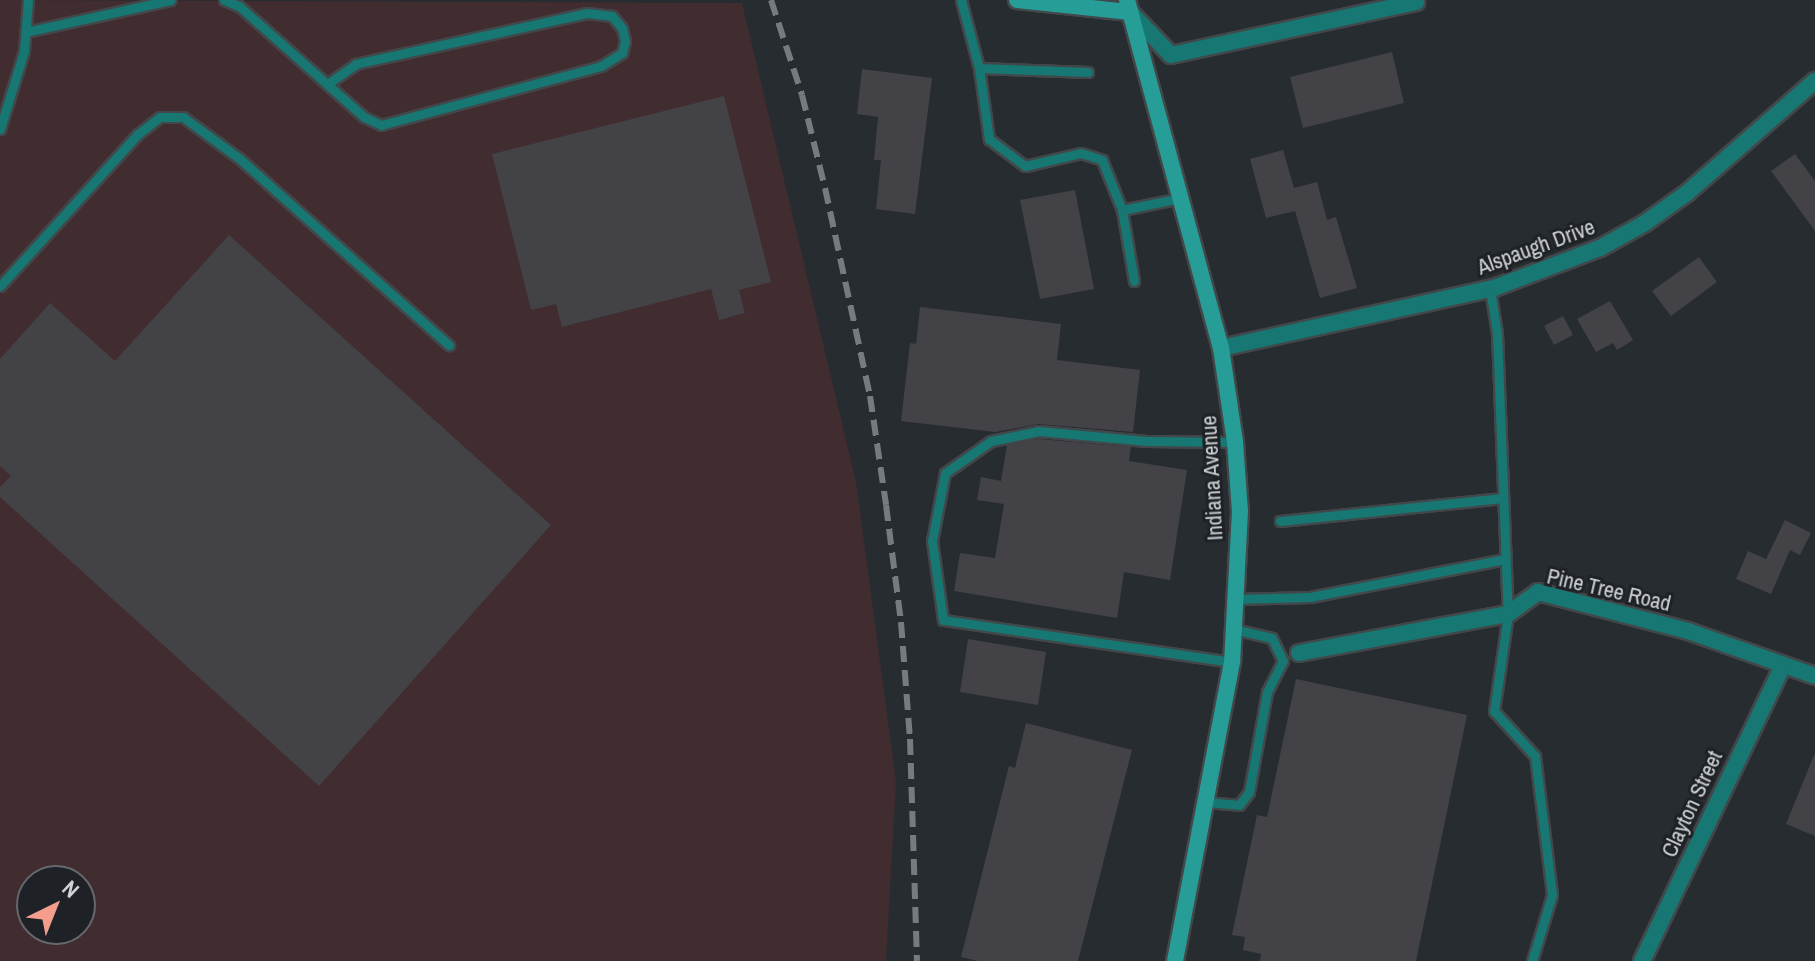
<!DOCTYPE html>
<html>
<head>
<meta charset="utf-8">
<style>
  body { margin:0 }
  #map { position:relative; width:1815px; height:961px; overflow:hidden; background:#272c30; font-family:"Archivo Narrow",sans-serif }
  div>[style] { position:absolute }
  .industrial>* { inset:0; background:#412c2f }
  .building>* { inset:0; background:#434247 }
  .roads { filter:drop-shadow(2px 0 #42474a) drop-shadow(-2px 0 #42474a) drop-shadow(0 2px #42474a) drop-shadow(0 -2px #42474a) }
  .lane>* { height:9px; margin:-4.5px; padding:0 4.5px; transform-origin:4.5px; border-radius:4.5px; background:#177772 }
  .street>* { height:16px; margin:-8px; padding:0 8px; transform-origin:8px; border-radius:8px; background:#177772 }
  .secondary>* { height:16px; margin:-8px; padding:0 8px; transform-origin:8px; border-radius:8px; background:#269e97 }
  .rail>* { height:6px; margin-top:-3px; transform-origin:0; background:repeating-linear-gradient(90deg,#777b7e 0 16px,transparent 0 24px) }
  span { translate:-50% -50%; white-space:nowrap; text-align:center; line-height:1.15; -webkit-text-stroke:6px #1e2226; paint-order:stroke }
  .street-label { font-size:22px; color:#cfd2d4 }
  .north { position:absolute; left:16px; top:865px; width:80px; height:80px; box-sizing:border-box; background:#1e2226; border:2px solid #65686c; border-radius:50%; rotate:43deg; font-size:22px; font-weight:700; line-height:32px; text-align:center; color:#cfd2d4 }
  .north::after { content:''; display:block; margin:auto; width:28px; height:36px; background:#f49d8d; clip-path:polygon(50% 0,100% 100%,50% 72%,0 100%) }
</style>
</head>
<body>
<div id="map">
  <div class="industrial">
    <i style="clip-path:polygon(evenodd,0 0,742px 3px,856px 482px,896px 782px,886px 961px,0 961px,0 0,32px 881px,80px 881px,80px 929px,32px 929px,32px 881px)"></i>
  </div>
  <div class="building">
    <i style="clip-path:polygon(1392px 52px,1404px 103px,1303px 128px,1290px 77px)"></i>
    <i style="clip-path:polygon(862px 69px,932px 78px,915px 214px,876px 209px,881px 160px,874px 160px,878px 117px,857px 114px)"></i>
    <i style="clip-path:polygon(724px 96px,771px 282px,739px 290px,745px 313px,719px 320px,711px 289px,562px 327px,556px 304px,531px 310px,492px 154px)"></i>
    <i style="clip-path:polygon(1283px 150px,1294px 188px,1317px 182px,1327px 220px,1336px 217px,1357px 288px,1320px 298px,1295px 211px,1266px 218px,1250px 159px)"></i>
    <i style="clip-path:polygon(1795px 154px,1815px 181px,1815px 231px,1771px 171px)"></i>
    <i style="clip-path:polygon(1075px 190px,1094px 289px,1040px 299px,1020px 200px)"></i>
    <i style="clip-path:polygon(229px 235px,551px 525px,319px 786px,0 497px,0 487px,11px 476px,0 466px,0 359px,50px 303px,115px 361px)"></i>
    <i style="clip-path:polygon(1699px 257px,1717px 282px,1671px 316px,1652px 291px)"></i>
    <i style="clip-path:polygon(1610px 301px,1633px 340px,1617px 350px,1613px 343px,1596px 352px,1577px 319px)"></i>
    <i style="clip-path:polygon(920px 307px,1061px 324px,1057px 360px,1140px 370px,1133px 432px,1039px 424px,995px 432px,901px 421px,910px 343px,916px 344px)"></i>
    <i style="clip-path:polygon(1563px 316px,1573px 335px,1554px 345px,1544px 326px)"></i>
    <i style="clip-path:polygon(1039px 439px,1131px 447px,1129px 461px,1187px 470px,1170px 580px,1124px 572px,1117px 618px,954px 591px,960px 553px,995px 558px,1004px 504px,977px 500px,981px 477px,1001px 481px,1007px 445px)"></i>
    <i style="clip-path:polygon(1785px 520px,1811px 533px,1800px 555px,1790px 550px,1771px 594px,1736px 579px,1748px 551px,1766px 559px)"></i>
    <i style="clip-path:polygon(968px 639px,1046px 652px,1038px 705px,960px 692px)"></i>
    <i style="clip-path:polygon(1296px 679px,1467px 715px,1416px 961px,1260px 961px,1261px 954px,1243px 950px,1245px 937px,1232px 935px,1257px 815px,1267px 817px)"></i>
    <i style="clip-path:polygon(1026px 723px,1132px 750px,1078px 961px,978px 961px,961px 957px,1009px 766px,1015px 768px)"></i>
    <i style="clip-path:polygon(1814px 755px,1815px 755px,1815px 836px,1786px 824px)"></i>
  </div>
  <div class="roads">
    <div class="lane">
      <i style="left:224px;top:0;width:16px;rotate:22deg"></i>
      <i style="left:239px;top:6px;width:167px;rotate:41.6deg"></i>
      <i style="left:364px;top:117px;width:19px;rotate:25deg"></i>
      <i style="left:381px;top:125px;width:228px;rotate:-15deg"></i>
      <i style="left:601px;top:66px;width:25px;rotate:-32deg"></i>
      <i style="left:622px;top:53px;width:12px;rotate:-76deg"></i>
      <i style="left:625px;top:41px;width:13px;rotate:-103deg"></i>
      <i style="left:622px;top:28px;width:16px;rotate:-130deg"></i>
      <i style="left:612px;top:16px;width:25px;rotate:-173deg"></i>
      <i style="left:587px;top:13px;width:237px;rotate:167.6deg"></i>
      <i style="left:356px;top:64px;width:35px;rotate:145deg"></i>
      <i style="left:961px;top:0;width:70px;rotate:75.2deg"></i>
      <i style="left:979px;top:68px;width:72px;rotate:82deg"></i>
      <i style="left:989px;top:139px;width:45px;rotate:36.9deg"></i>
      <i style="left:1025px;top:166px;width:57px;rotate:-13.1deg"></i>
      <i style="left:1081px;top:153px;width:22px;rotate:18deg"></i>
      <i style="left:1102px;top:160px;width:54px;rotate:68.2deg"></i>
      <i style="left:1122px;top:210px;width:59px;rotate:-11.7deg"></i>
      <i style="left:26px;top:32px;width:148px;rotate:-12.5deg"></i>
      <i style="left:979px;top:68px;width:109px;rotate:2.1deg"></i>
      <i style="left:0;top:129px;width:82px;rotate:-72.9deg"></i>
      <i style="left:24px;top:51px;width:51px;rotate:-85.5deg"></i>
      <i style="left:1122px;top:210px;width:72px;rotate:80.4deg"></i>
      <i style="left:0;top:286px;width:205px;rotate:-47.8deg"></i>
      <i style="left:138px;top:134px;width:28px;rotate:-38deg"></i>
      <i style="left:160px;top:117px;width:23px"></i>
      <i style="left:183px;top:117px;width:71px;rotate:36.4deg"></i>
      <i style="left:240px;top:159px;width:280px;rotate:41.7deg"></i>
      <i style="left:1490px;top:289px;width:45px;rotate:81deg"></i>
      <i style="left:1497px;top:333px;width:281px;rotate:87.8deg"></i>
      <i style="left:1508px;top:614px;width:98px;rotate:98.2deg"></i>
      <i style="left:1494px;top:711px;width:61px;rotate:47.7deg"></i>
      <i style="left:1535px;top:756px;width:140px;rotate:83deg"></i>
      <i style="left:1552px;top:895px;width:69px;rotate:106.9deg"></i>
      <i style="left:1280px;top:521px;width:222px;rotate:-5.9deg"></i>
      <i style="left:1236px;top:599px;width:74px;rotate:-1.5deg"></i>
      <i style="left:1310px;top:597px;width:199px;rotate:-11deg"></i>
      <i style="left:1232px;top:662px;width:292px;rotate:-171.7deg"></i>
      <i style="left:943px;top:620px;width:80px;rotate:-97.9deg"></i>
      <i style="left:932px;top:541px;width:69px;rotate:-79.2deg"></i>
      <i style="left:945px;top:473px;width:56px;rotate:-34.8deg"></i>
      <i style="left:991px;top:441px;width:49px;rotate:-11.8deg"></i>
      <i style="left:1039px;top:431px;width:108px;rotate:5.3deg"></i>
      <i style="left:1147px;top:441px;width:88px;rotate:0.7deg"></i>
      <i style="left:1206px;top:802px;width:33px;rotate:5deg"></i>
      <i style="left:1239px;top:805px;width:16px;rotate:-52deg"></i>
      <i style="left:1249px;top:792px;width:102px;rotate:-79.8deg"></i>
      <i style="left:1267px;top:692px;width:35px;rotate:-63deg"></i>
      <i style="left:1283px;top:661px;width:25px;rotate:-116deg"></i>
      <i style="left:1272px;top:638px;width:39px;rotate:-167deg"></i>
    </div>
    <div class="street">
      <i style="left:1130px;top:12px;width:59px;rotate:46.4deg"></i>
      <i style="left:1171px;top:55px;width:251px;rotate:-12.2deg"></i>
      <i style="left:1221px;top:348px;width:280px;rotate:-12.4deg"></i>
      <i style="left:1494px;top:288px;width:113px;rotate:-20.7deg"></i>
      <i style="left:1600px;top:248px;width:51px;rotate:-29.1deg"></i>
      <i style="left:1645px;top:223px;width:52px;rotate:-35.5deg"></i>
      <i style="left:1687px;top:193px;width:170px;rotate:-41.2deg"></i>
      <i style="left:1299px;top:653px;width:213px;rotate:-10.6deg"></i>
      <i style="left:1508px;top:614px;width:37px;rotate:-36deg"></i>
      <i style="left:1538px;top:592px;width:155px;rotate:14.6deg"></i>
      <i style="left:1688px;top:631px;width:135px;rotate:19.5deg"></i>
      <i style="left:1642px;top:961px;width:327px;rotate:-64.5deg"></i>
    </div>
    <div class="secondary">
      <i style="left:1017px;top:0;width:114px;rotate:6.1deg"></i>
      <i style="left:1127px;top:0;width:360px;rotate:74.9deg"></i>
      <i style="left:1221px;top:348px;width:95px;rotate:81.5deg"></i>
      <i style="left:1235px;top:442px;width:69px;rotate:85.9deg"></i>
      <i style="left:1240px;top:511px;width:151px;rotate:93deg"></i>
      <i style="left:1232px;top:662px;width:304px;rotate:100.8deg"></i>
    </div>
  </div>
  <div class="rail">
    <i style="left:771px;top:0;width:100px;rotate:71.9deg"></i>
    <i style="left:802px;top:95px;width:96px;rotate:76.1deg"></i>
    <i style="left:825px;top:188px;width:213px;rotate:77.8deg"></i>
    <i style="left:870px;top:396px;width:110px;rotate:81.6deg"></i>
    <i style="left:886px;top:505px;width:118px;rotate:82.7deg"></i>
    <i style="left:901px;top:622px;width:117px;rotate:85.6deg"></i>
    <i style="left:910px;top:739px;width:222px;rotate:88.2deg"></i>
  </div>
  <div class="street-label">
    <span style="left:1536px;top:247px;rotate:-20deg">Alspaugh Drive</span>
    <span style="left:1212px;top:478px;rotate:-93deg">Indiana Avenue</span>
    <span style="left:1609px;top:590px;rotate:13deg">Pine Tree Road</span>
    <span style="left:1692px;top:804px;rotate:-65deg">Clayton Street</span>
  </div>
  <div class="north">N</div>
</div>
</body>
</html>
